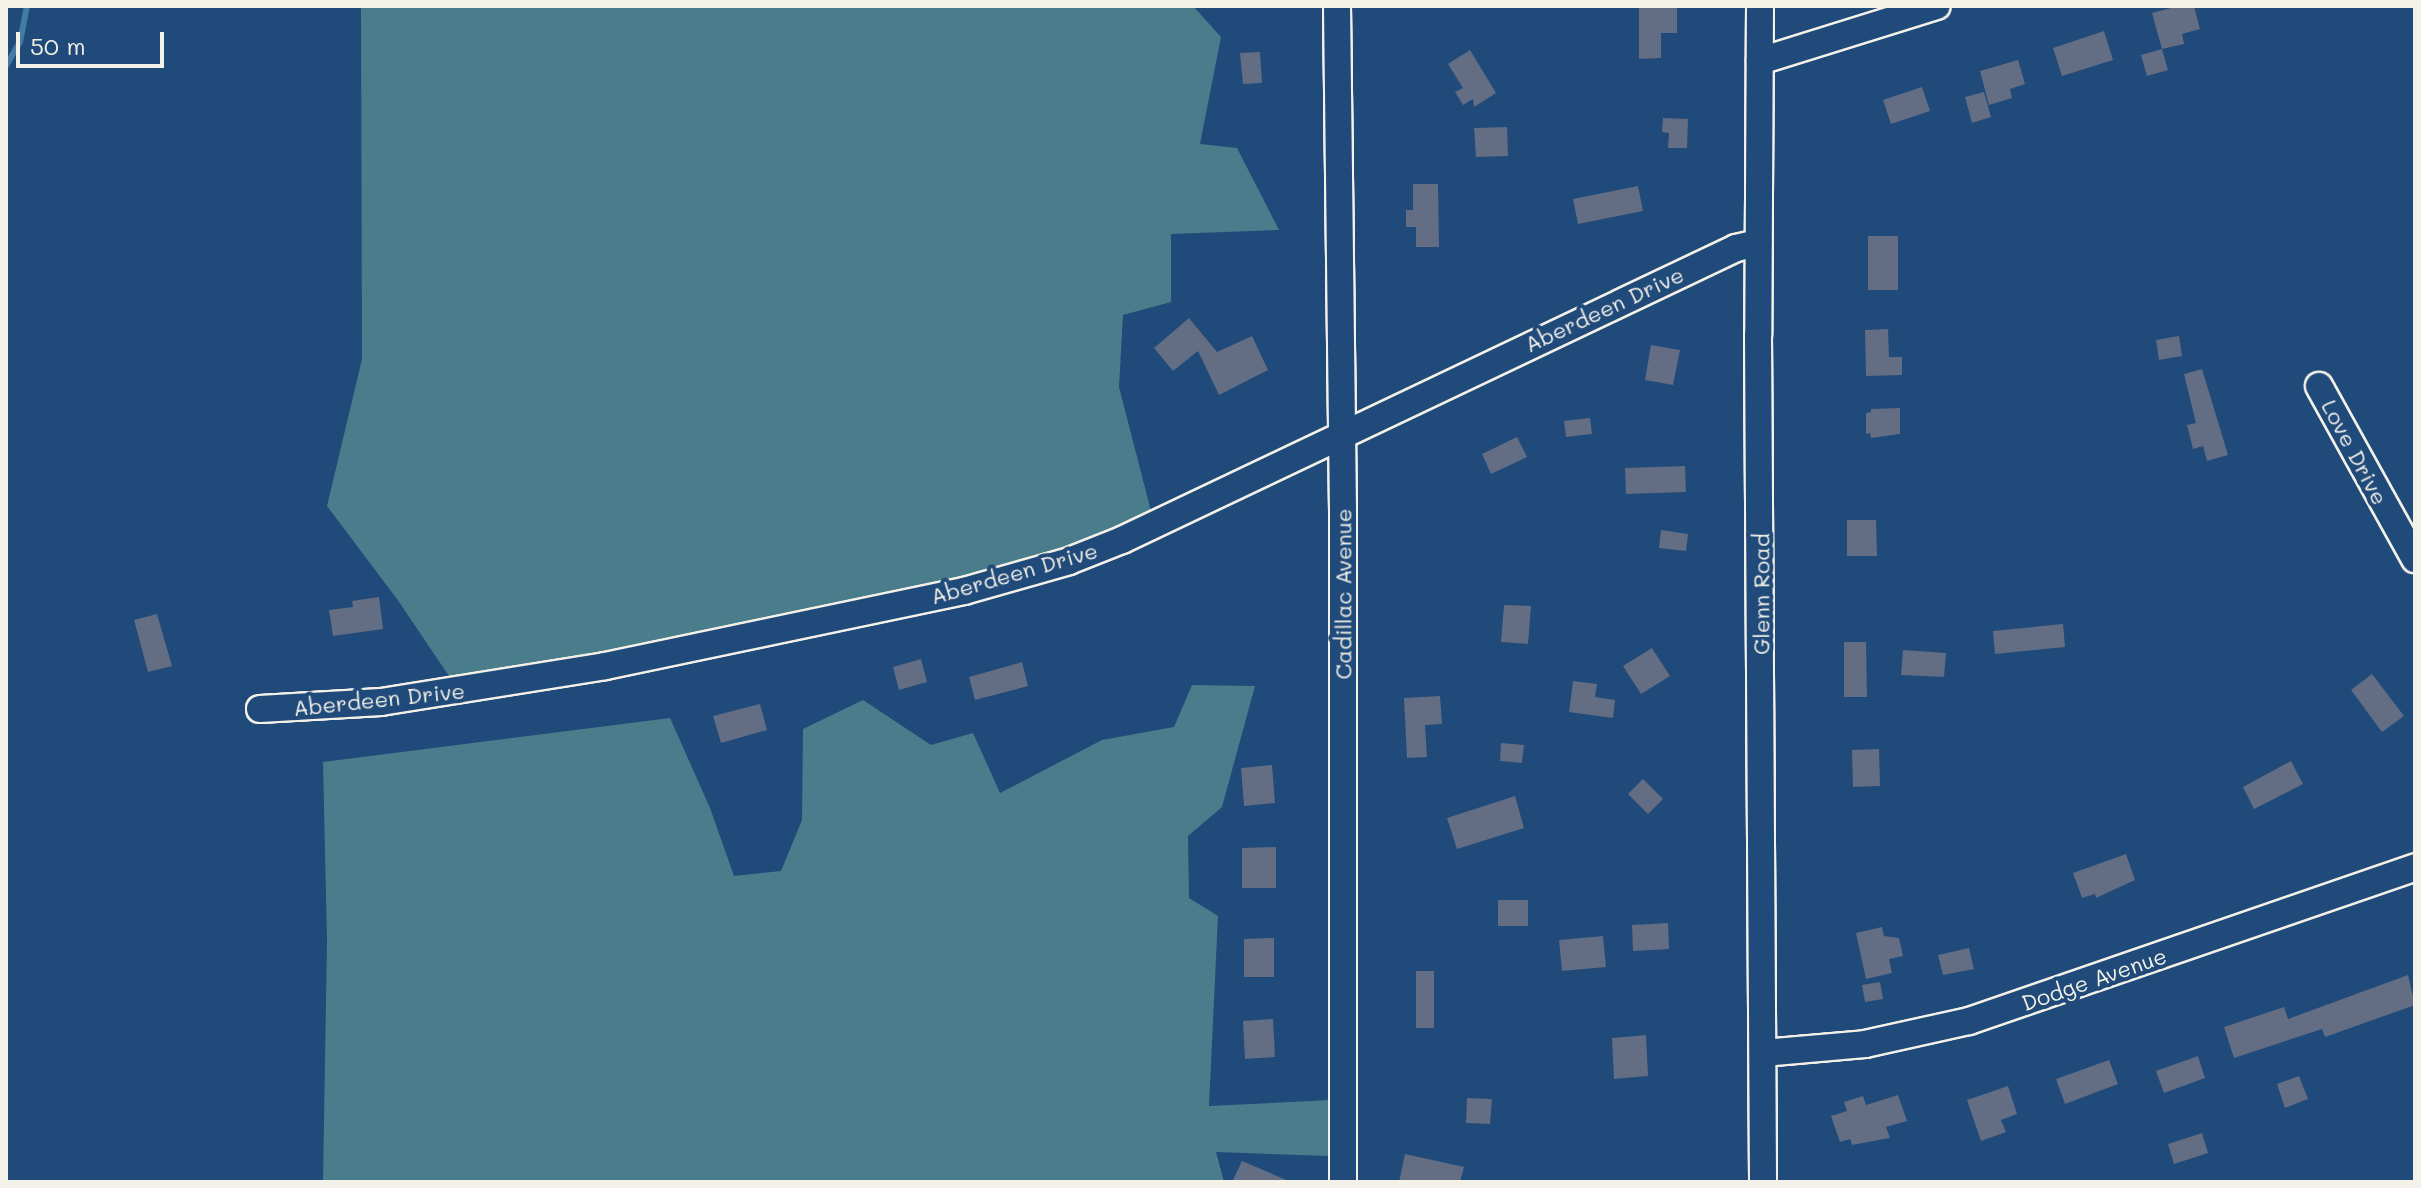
<!DOCTYPE html>
<html>
<head>
<meta charset="utf-8">
<style>
  body { margin:0 }
  #map { position:relative; width:2421px; height:1188px; overflow:hidden; background:#1f4a7a; font-family:Mali,sans-serif }
  div>[style] { position:absolute }
  .green>* { inset:0; background:#497d8b }
  .stream>* { height:6px; margin:-3px; padding:0 3px; transform-origin:3px; border-radius:3px; background:#447ba2 }
  .building>* { inset:0; background:#636d83 }
  .roads { filter:drop-shadow(2px 0 #f4f1e8) drop-shadow(-2px 0 #f4f1e8) drop-shadow(0 2px #f4f1e8) drop-shadow(0 -2px #f4f1e8) }
  .minor>* { height:26px; margin:-13px; padding:0 13px; transform-origin:13px; border-radius:13px; background:#1f4a7a }
  span { translate:-50% -50%; white-space:nowrap; text-align:center; line-height:1.15; -webkit-text-stroke:8px #1f4a7a; paint-order:stroke }
  .street-label { font-size:22px; color:#f4f1e8 }
  .frame { position:absolute; inset:0; border:8px solid #f4f1e8; pointer-events:none }
  .scale { position:absolute; left:16px; top:32px; width:148px; height:36px; box-sizing:border-box; border:4px solid #f4f1e8; border-top:0; padding-left:10px; font-size:24px; line-height:28px; white-space:nowrap; color:#f4f1e8; -webkit-text-stroke:6px #1f4a7a; paint-order:stroke }
</style>
</head>
<body>
<div id="map">
  <div class="green">
    <i style="clip-path:polygon(361px 6px,1193px 6px,1221px 37px,1200px 144px,1237px 148px,1279px 230px,1171px 234px,1171px 302px,1123px 315px,1119px 387px,1152px 515px,1015px 568px,601px 655px,451px 679px,397px 599px,327px 506px,362px 359px)"></i>
    <i style="clip-path:polygon(1192px 685px,1255px 686px,1222px 807px,1188px 836px,1189px 898px,1218px 916px,1209px 1106px,1330px 1100px,1328px 1156px,1216px 1152px,1224px 1182px,323px 1182px,327px 940px,323px 762px,670px 718px,710px 808px,734px 876px,781px 871px,802px 820px,803px 729px,863px 700px,931px 745px,973px 733px,1000px 793px,1102px 740px,1174px 727px)"></i>
  </div>
  <div class="stream">
    <i style="left:6px;top:66px;width:28px;rotate:-60deg"></i>
    <i style="left:20px;top:42px;width:37px;rotate:-79deg"></i>
  </div>
  <div class="building">
    <i style="clip-path:polygon(1639px 6px,1677px 6px,1677px 33px,1661px 33px,1661px 58px,1639px 59px)"></i>
    <i style="clip-path:polygon(2178px 6px,2194px 6px,2200px 29px,2182px 34px,2184px 44px,2162px 49px,2168px 70px,2147px 76px,2141px 55px,2162px 49px,2152px 13px)"></i>
    <i style="clip-path:polygon(2104px 31px,2113px 60px,2062px 76px,2053px 48px)"></i>
    <i style="clip-path:polygon(1470px 50px,1496px 93px,1474px 107px,1473px 99px,1463px 105px,1455px 92px,1463px 88px,1448px 64px)"></i>
    <i style="clip-path:polygon(1260px 52px,1262px 83px,1243px 84px,1240px 53px)"></i>
    <i style="clip-path:polygon(2018px 60px,2025px 84px,2010px 89px,2012px 98px,1989px 105px,1980px 71px)"></i>
    <i style="clip-path:polygon(1922px 87px,1930px 111px,1891px 124px,1883px 100px)"></i>
    <i style="clip-path:polygon(1984px 92px,1991px 117px,1972px 123px,1965px 97px)"></i>
    <i style="clip-path:polygon(1663px 118px,1688px 119px,1687px 148px,1668px 148px,1669px 133px,1662px 132px)"></i>
    <i style="clip-path:polygon(1507px 127px,1508px 156px,1476px 157px,1474px 128px)"></i>
    <i style="clip-path:polygon(1413px 184px,1438px 184px,1439px 247px,1416px 247px,1416px 227px,1406px 227px,1406px 210px,1413px 210px)"></i>
    <i style="clip-path:polygon(1638px 186px,1643px 211px,1578px 224px,1573px 199px)"></i>
    <i style="clip-path:polygon(1868px 236px,1898px 236px,1898px 290px,1868px 290px)"></i>
    <i style="clip-path:polygon(1189px 318px,1217px 352px,1252px 336px,1268px 370px,1219px 395px,1198px 351px,1173px 371px,1154px 348px)"></i>
    <i style="clip-path:polygon(1888px 329px,1889px 357px,1902px 357px,1902px 375px,1866px 376px,1865px 330px)"></i>
    <i style="clip-path:polygon(2179px 336px,2182px 356px,2159px 360px,2156px 340px)"></i>
    <i style="clip-path:polygon(1651px 345px,1680px 350px,1673px 385px,1645px 380px)"></i>
    <i style="clip-path:polygon(2202px 369px,2228px 455px,2207px 461px,2203px 446px,2193px 449px,2187px 425px,2196px 423px,2184px 374px)"></i>
    <i style="clip-path:polygon(1900px 408px,1900px 434px,1871px 438px,1870px 433px,1866px 434px,1866px 413px,1871px 412px,1871px 409px)"></i>
    <i style="clip-path:polygon(1590px 418px,1592px 434px,1566px 437px,1564px 421px)"></i>
    <i style="clip-path:polygon(1517px 437px,1527px 457px,1491px 474px,1482px 454px)"></i>
    <i style="clip-path:polygon(1685px 466px,1686px 492px,1626px 494px,1625px 468px)"></i>
    <i style="clip-path:polygon(1847px 520px,1876px 520px,1877px 556px,1847px 556px)"></i>
    <i style="clip-path:polygon(1661px 530px,1688px 534px,1686px 551px,1659px 548px)"></i>
    <i style="clip-path:polygon(379px 597px,383px 629px,333px 636px,329px 610px,353px 607px,352px 601px)"></i>
    <i style="clip-path:polygon(1504px 605px,1531px 606px,1528px 644px,1501px 642px)"></i>
    <i style="clip-path:polygon(157px 614px,172px 666px,148px 672px,134px 620px)"></i>
    <i style="clip-path:polygon(2063px 624px,2065px 647px,1995px 654px,1993px 631px)"></i>
    <i style="clip-path:polygon(1844px 642px,1866px 642px,1867px 697px,1844px 697px)"></i>
    <i style="clip-path:polygon(1652px 648px,1670px 676px,1641px 694px,1623px 666px)"></i>
    <i style="clip-path:polygon(1903px 650px,1946px 653px,1944px 677px,1901px 675px)"></i>
    <i style="clip-path:polygon(921px 659px,927px 682px,899px 690px,893px 667px)"></i>
    <i style="clip-path:polygon(1022px 662px,1028px 686px,975px 700px,969px 677px)"></i>
    <i style="clip-path:polygon(2372px 674px,2404px 716px,2382px 732px,2351px 690px)"></i>
    <i style="clip-path:polygon(1573px 681px,1597px 684px,1595px 697px,1615px 700px,1613px 718px,1569px 712px)"></i>
    <i style="clip-path:polygon(1440px 696px,1442px 724px,1425px 725px,1427px 757px,1407px 758px,1404px 698px)"></i>
    <i style="clip-path:polygon(760px 704px,767px 730px,721px 743px,713px 716px)"></i>
    <i style="clip-path:polygon(1501px 743px,1524px 745px,1522px 763px,1500px 761px)"></i>
    <i style="clip-path:polygon(1879px 749px,1880px 786px,1853px 787px,1852px 750px)"></i>
    <i style="clip-path:polygon(2291px 761px,2303px 784px,2254px 809px,2243px 787px)"></i>
    <i style="clip-path:polygon(1272px 765px,1275px 803px,1244px 806px,1241px 768px)"></i>
    <i style="clip-path:polygon(1643px 779px,1663px 799px,1648px 814px,1628px 794px)"></i>
    <i style="clip-path:polygon(1515px 796px,1524px 828px,1457px 849px,1447px 818px)"></i>
    <i style="clip-path:polygon(1276px 847px,1276px 888px,1242px 888px,1242px 848px)"></i>
    <i style="clip-path:polygon(2126px 854px,2135px 880px,2096px 898px,2095px 894px,2082px 898px,2073px 873px)"></i>
    <i style="clip-path:polygon(1498px 900px,1528px 900px,1528px 926px,1498px 926px)"></i>
    <i style="clip-path:polygon(1668px 923px,1669px 949px,1633px 951px,1632px 925px)"></i>
    <i style="clip-path:polygon(1882px 927px,1884px 936px,1899px 938px,1903px 956px,1889px 959px,1892px 973px,1866px 979px,1856px 933px)"></i>
    <i style="clip-path:polygon(1603px 936px,1606px 967px,1562px 971px,1559px 940px)"></i>
    <i style="clip-path:polygon(1274px 938px,1274px 977px,1244px 977px,1244px 939px)"></i>
    <i style="clip-path:polygon(1969px 948px,1974px 969px,1943px 975px,1938px 955px)"></i>
    <i style="clip-path:polygon(1416px 971px,1434px 971px,1434px 1028px,1416px 1028px)"></i>
    <i style="clip-path:polygon(2408px 975px,2415px 1005px,2325px 1037px,2322px 1029px,2234px 1058px,2224px 1027px,2284px 1007px,2288px 1019px)"></i>
    <i style="clip-path:polygon(1880px 982px,1883px 999px,1865px 1002px,1862px 985px)"></i>
    <i style="clip-path:polygon(1273px 1019px,1275px 1057px,1245px 1059px,1243px 1021px)"></i>
    <i style="clip-path:polygon(1646px 1035px,1648px 1076px,1614px 1079px,1612px 1038px)"></i>
    <i style="clip-path:polygon(2198px 1056px,2205px 1078px,2164px 1093px,2156px 1071px)"></i>
    <i style="clip-path:polygon(2109px 1060px,2118px 1084px,2065px 1104px,2056px 1079px)"></i>
    <i style="clip-path:polygon(2299px 1076px,2308px 1099px,2285px 1108px,2277px 1084px)"></i>
    <i style="clip-path:polygon(2008px 1086px,2017px 1114px,2001px 1120px,2006px 1132px,1981px 1141px,1967px 1100px)"></i>
    <i style="clip-path:polygon(1898px 1095px,1907px 1121px,1886px 1127px,1890px 1138px,1852px 1145px,1850px 1139px,1840px 1142px,1831px 1116px,1847px 1111px,1844px 1102px,1863px 1096px,1866px 1105px)"></i>
    <i style="clip-path:polygon(1467px 1098px,1492px 1099px,1490px 1124px,1466px 1123px)"></i>
    <i style="clip-path:polygon(2202px 1133px,2208px 1153px,2174px 1164px,2168px 1144px)"></i>
    <i style="clip-path:polygon(1405px 1154px,1464px 1167px,1460px 1182px,1399px 1182px)"></i>
    <i style="clip-path:polygon(1242px 1161px,1291px 1182px,1232px 1182px)"></i>
  </div>
  <div class="roads">
    <div class="minor">
      <i style="left:1337px;top:6px;width:509px;rotate:89.32deg"></i>
      <i style="left:1343px;top:515px;width:667px;rotate:90deg"></i>
      <i style="left:1760px;top:6px;width:329px;rotate:90.3deg"></i>
      <i style="left:1758px;top:335px;width:847px;rotate:89.66deg"></i>
      <i style="left:1760px;top:61px;width:185px;rotate:-17.3deg"></i>
      <i style="left:2319px;top:386px;width:198px;rotate:61deg"></i>
      <i style="left:260px;top:709px;width:121px;rotate:-3.3deg"></i>
      <i style="left:381px;top:702px;width:227px;rotate:-9.1deg"></i>
      <i style="left:605px;top:666px;width:367px;rotate:-11.8deg"></i>
      <i style="left:964px;top:591px;width:109px;rotate:-15.9deg"></i>
      <i style="left:1069px;top:561px;width:57px;rotate:-21.6deg"></i>
      <i style="left:1122px;top:540px;width:680px;rotate:-25.43deg"></i>
      <i style="left:1736px;top:248px;width:23px;rotate:-13deg"></i>
      <i style="left:1763px;top:1053px;width:102px;rotate:-5deg"></i>
      <i style="left:1865px;top:1044px;width:107px;rotate:-12.5deg"></i>
      <i style="left:1969px;top:1021px;width:472px;rotate:-19deg"></i>
    </div>
  </div>
  <div class="street-label">
    <span style="left:1604px;top:309px;rotate:-25deg">Aberdeen Drive</span>
    <span style="left:2355px;top:452px;rotate:62deg">Love Drive</span>
    <span style="left:1014px;top:573px;rotate:-16deg">Aberdeen Drive</span>
    <span style="left:1343px;top:594px;rotate:-90deg">Cadillac Avenue</span>
    <span style="left:1761px;top:594px;rotate:-90deg">Glenn Road</span>
    <span style="left:379px;top:699px;rotate:-6deg">Aberdeen Drive</span>
    <span style="left:2094px;top:979px;rotate:-19deg">Dodge Avenue</span>
  </div>
  <div class="frame"></div>
  <div class="scale">50 m</div>
</div>
</body>
</html>
